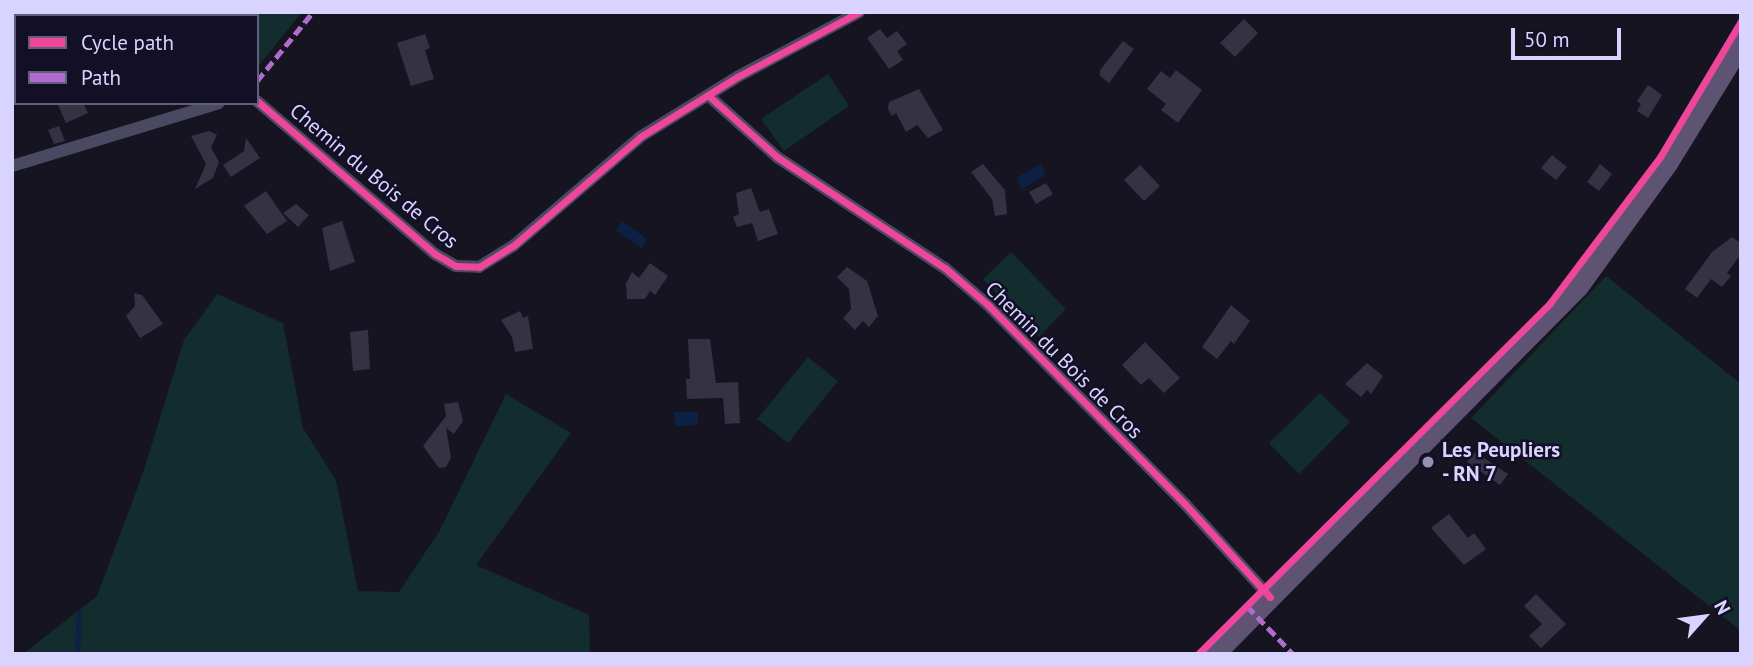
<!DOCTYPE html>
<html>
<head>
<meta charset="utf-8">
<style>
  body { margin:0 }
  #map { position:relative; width:1753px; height:666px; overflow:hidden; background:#161421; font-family:"PT Sans",sans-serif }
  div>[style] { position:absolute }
  .green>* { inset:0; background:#132c2d }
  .water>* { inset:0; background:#0d2144 }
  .stream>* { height:4.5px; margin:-2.25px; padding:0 2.25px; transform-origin:2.25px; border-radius:2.25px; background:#0d2144 }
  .building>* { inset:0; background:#343243 }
  .minor>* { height:12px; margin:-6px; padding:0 6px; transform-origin:6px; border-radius:6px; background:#4a4962 }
  .primary>* { height:21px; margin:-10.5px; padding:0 10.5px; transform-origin:10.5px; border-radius:10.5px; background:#5e5373 }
  .quiet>* { height:5px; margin-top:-2.5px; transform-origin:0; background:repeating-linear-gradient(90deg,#b06ccc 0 10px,transparent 0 15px) }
  .cycleway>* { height:7px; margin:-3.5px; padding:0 3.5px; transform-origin:3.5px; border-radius:3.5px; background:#ed469a }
  .dots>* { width:19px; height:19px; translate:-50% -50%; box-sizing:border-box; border:4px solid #130f26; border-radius:50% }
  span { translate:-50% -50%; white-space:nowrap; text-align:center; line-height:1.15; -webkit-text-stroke:5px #130f26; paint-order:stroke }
  .street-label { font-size:21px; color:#d9d4ff }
  .poi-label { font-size:21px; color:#d9d4ff; font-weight:700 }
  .left { translate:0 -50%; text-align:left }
  .frame { position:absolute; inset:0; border:14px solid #d9d4ff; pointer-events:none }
  .legend { position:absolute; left:14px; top:14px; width:245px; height:91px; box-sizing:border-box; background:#130f26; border:2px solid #625e7d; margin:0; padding:9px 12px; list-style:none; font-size:21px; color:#d9d4ff }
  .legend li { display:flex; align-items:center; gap:14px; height:35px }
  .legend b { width:35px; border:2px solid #625e7d }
  .north { position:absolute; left:1669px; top:582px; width:70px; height:70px; -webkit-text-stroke:5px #130f26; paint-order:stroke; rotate:62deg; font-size:19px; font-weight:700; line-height:28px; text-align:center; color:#d9d4ff }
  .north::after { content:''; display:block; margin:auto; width:24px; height:32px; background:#d9d4ff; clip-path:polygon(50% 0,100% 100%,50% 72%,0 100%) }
  .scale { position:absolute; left:1511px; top:28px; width:110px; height:32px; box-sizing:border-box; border:4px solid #d9d4ff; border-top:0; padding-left:9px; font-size:21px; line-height:24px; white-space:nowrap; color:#d9d4ff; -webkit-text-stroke:5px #130f26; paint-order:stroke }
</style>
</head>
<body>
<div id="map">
  <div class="green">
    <i style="clip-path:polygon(72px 12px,302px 12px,257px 68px,257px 16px)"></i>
    <i style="clip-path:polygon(828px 74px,849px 106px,784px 151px,761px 119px)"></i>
    <i style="clip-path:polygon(1011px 252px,1066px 309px,1039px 337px,983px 279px)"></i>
    <i style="clip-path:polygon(1606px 276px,1741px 384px,1741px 631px,1471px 418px)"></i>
    <i style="clip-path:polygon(217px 294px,283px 323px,303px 428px,336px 480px,358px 591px,399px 592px,440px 530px,506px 394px,571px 433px,476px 565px,589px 615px,590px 654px,23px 654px,97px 596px,143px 473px,184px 340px)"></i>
    <i style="clip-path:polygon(808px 357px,838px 381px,788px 443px,757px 419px)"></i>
    <i style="clip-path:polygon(1320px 393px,1350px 422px,1299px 474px,1269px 443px)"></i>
  </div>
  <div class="water">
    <i style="clip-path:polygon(1040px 164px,1046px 174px,1022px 189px,1016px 178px)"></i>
    <i style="clip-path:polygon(622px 221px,647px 239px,641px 248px,616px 230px)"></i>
    <i style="clip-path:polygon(674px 412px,698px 412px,698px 425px,675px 426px)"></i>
  </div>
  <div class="stream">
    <i style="left:77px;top:654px;width:41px;rotate:-87.2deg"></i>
  </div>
  <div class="building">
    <i style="clip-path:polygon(1244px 19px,1258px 33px,1235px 57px,1220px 43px)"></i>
    <i style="clip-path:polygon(880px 29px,887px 38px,897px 31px,907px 44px,897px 51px,903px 60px,889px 69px,867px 38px)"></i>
    <i style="clip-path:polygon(425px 34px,430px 48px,425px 50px,434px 79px,411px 86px,397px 43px)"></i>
    <i style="clip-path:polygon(1123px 41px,1134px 49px,1109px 83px,1100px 76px,1100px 70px)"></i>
    <i style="clip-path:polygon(1176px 70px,1202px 90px,1178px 123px,1161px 110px,1166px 104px,1147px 89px,1161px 71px,1170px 78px)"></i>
    <i style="clip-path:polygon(1648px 85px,1662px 95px,1648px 118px,1637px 111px,1641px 104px,1637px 101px)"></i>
    <i style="clip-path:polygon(919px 89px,943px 130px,928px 138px,917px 125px,906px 132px,896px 113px,892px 116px,888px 109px,889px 102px)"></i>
    <i style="clip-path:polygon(57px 103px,83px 103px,88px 113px,66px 123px)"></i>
    <i style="clip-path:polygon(59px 126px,65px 141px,54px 144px,48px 130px)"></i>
    <i style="clip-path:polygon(209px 131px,217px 135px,211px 147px,219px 162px,213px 178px,195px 189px,206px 164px,191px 136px)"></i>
    <i style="clip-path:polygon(246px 138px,260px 158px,231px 177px,223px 165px,244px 151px)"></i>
    <i style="clip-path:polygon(1552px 155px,1567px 167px,1556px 180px,1541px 168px)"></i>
    <i style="clip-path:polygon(983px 164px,1005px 190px,1007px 214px,995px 216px,992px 199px,971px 172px)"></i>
    <i style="clip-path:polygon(1600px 164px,1612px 174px,1599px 191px,1587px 182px)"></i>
    <i style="clip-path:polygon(1140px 165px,1160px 186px,1144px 201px,1124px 180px)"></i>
    <i style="clip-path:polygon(1046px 183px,1053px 194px,1036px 204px,1029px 192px)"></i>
    <i style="clip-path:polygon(751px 188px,760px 212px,769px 209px,778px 234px,758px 241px,752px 223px,737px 227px,733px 217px,739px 214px,736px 193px)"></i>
    <i style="clip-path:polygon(266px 191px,287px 221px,267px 234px,244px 206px)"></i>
    <i style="clip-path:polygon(296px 204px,309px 215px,298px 227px,283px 213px)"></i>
    <i style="clip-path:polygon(342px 221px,355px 262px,330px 271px,322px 228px)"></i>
    <i style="clip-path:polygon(1732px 237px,1741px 243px,1741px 254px,1727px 273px,1731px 276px,1722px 287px,1711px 279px,1697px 298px,1685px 289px,1712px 252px)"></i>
    <i style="clip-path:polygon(650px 263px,668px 276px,655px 295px,650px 291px,645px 299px,627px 299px,626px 283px,632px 272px,639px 278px)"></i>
    <i style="clip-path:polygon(847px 267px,867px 281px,878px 316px,869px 327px,863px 321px,855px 330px,843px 318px,851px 309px,849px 289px,837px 277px)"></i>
    <i style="clip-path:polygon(134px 293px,142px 295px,163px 324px,140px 338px,126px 316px,135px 306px)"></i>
    <i style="clip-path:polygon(1231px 305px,1250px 321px,1234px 344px,1231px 341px,1217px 359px,1202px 347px)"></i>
    <i style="clip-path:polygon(520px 311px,523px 318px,528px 316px,533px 349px,515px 352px,512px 337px,501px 320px)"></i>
    <i style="clip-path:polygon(368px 330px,370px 369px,353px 371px,350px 332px)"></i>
    <i style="clip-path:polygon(688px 339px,710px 339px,716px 383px,738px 382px,740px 423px,725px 424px,723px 398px,687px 399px,686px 379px,690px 379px)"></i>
    <i style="clip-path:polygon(1145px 342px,1180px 378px,1164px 393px,1149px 378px,1141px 385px,1122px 365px)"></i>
    <i style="clip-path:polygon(1367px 363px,1383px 376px,1371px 394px,1367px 390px,1361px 397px,1345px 384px)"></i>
    <i style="clip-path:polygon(458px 402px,463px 421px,454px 434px,446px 428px,451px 458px,446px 467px,439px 468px,423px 446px,446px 416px,444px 404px)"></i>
    <i style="clip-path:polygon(1475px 452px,1508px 474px,1500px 485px,1467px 462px)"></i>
    <i style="clip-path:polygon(1449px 514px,1468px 538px,1474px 533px,1486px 549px,1464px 565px,1431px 528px)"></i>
    <i style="clip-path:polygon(1536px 594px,1566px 624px,1541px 648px,1529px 636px,1542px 624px,1524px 606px)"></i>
  </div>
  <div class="minor">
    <i style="left:710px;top:97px;width:90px;rotate:41.8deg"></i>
    <i style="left:777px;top:157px;width:201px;rotate:33.5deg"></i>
    <i style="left:945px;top:268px;width:57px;rotate:40.7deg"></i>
    <i style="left:988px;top:305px;width:280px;rotate:45.3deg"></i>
    <i style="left:1185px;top:504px;width:126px;rotate:47.6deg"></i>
    <i style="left:257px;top:101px;width:235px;rotate:40.7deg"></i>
    <i style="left:435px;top:254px;width:24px;rotate:30deg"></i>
    <i style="left:456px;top:266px;width:23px;rotate:2deg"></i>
    <i style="left:479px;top:267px;width:40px;rotate:-32deg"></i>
    <i style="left:513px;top:246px;width:167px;rotate:-40.6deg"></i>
    <i style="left:640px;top:137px;width:114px;rotate:-31.7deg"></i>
    <i style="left:737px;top:77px;width:138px;rotate:-28deg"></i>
    <i style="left:12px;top:166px;width:216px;rotate:-16.9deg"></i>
  </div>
  <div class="primary">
    <i style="left:1214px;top:654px;width:518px;rotate:-45.31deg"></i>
    <i style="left:1578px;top:286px;width:152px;rotate:-54.1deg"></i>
    <i style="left:1667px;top:163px;width:141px;rotate:-58.3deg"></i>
  </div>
  <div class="quiet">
    <i style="left:257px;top:81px;width:89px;rotate:-50.9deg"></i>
    <i style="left:1247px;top:606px;width:66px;rotate:46.2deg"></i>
  </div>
  <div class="cycleway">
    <i style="left:710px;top:97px;width:90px;rotate:41.8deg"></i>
    <i style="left:777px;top:157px;width:201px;rotate:33.5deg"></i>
    <i style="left:945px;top:268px;width:57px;rotate:40.7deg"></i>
    <i style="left:988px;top:305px;width:280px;rotate:45.3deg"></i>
    <i style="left:1185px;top:504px;width:126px;rotate:47.6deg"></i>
    <i style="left:257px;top:101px;width:235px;rotate:40.7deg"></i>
    <i style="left:435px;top:254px;width:24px;rotate:30deg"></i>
    <i style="left:456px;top:266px;width:23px;rotate:2deg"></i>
    <i style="left:479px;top:267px;width:40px;rotate:-32deg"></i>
    <i style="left:513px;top:246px;width:167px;rotate:-40.6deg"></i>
    <i style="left:640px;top:137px;width:114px;rotate:-31.7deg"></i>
    <i style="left:737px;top:77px;width:138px;rotate:-28deg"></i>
    <i style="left:1198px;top:654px;width:497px;rotate:-44.9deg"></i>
    <i style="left:1550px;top:303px;width:183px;rotate:-53deg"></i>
    <i style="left:1660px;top:157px;width:158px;rotate:-59.2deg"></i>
  </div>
  <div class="dots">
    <i style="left:1428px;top:462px;background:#9591b1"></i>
  </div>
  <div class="street-label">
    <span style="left:374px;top:176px;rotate:40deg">Chemin du Bois de Cros</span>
    <span style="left:1064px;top:360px;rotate:45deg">Chemin du Bois de Cros</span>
  </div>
  <div class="poi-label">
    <span class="left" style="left:1442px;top:462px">Les Peupliers<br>- RN 7</span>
  </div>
  <div class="frame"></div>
  <ul class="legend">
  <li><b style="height:9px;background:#ed469a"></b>Cycle path</li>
  <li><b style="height:9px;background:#b06ccc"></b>Path</li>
  </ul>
  <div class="north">N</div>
  <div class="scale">50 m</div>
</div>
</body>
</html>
